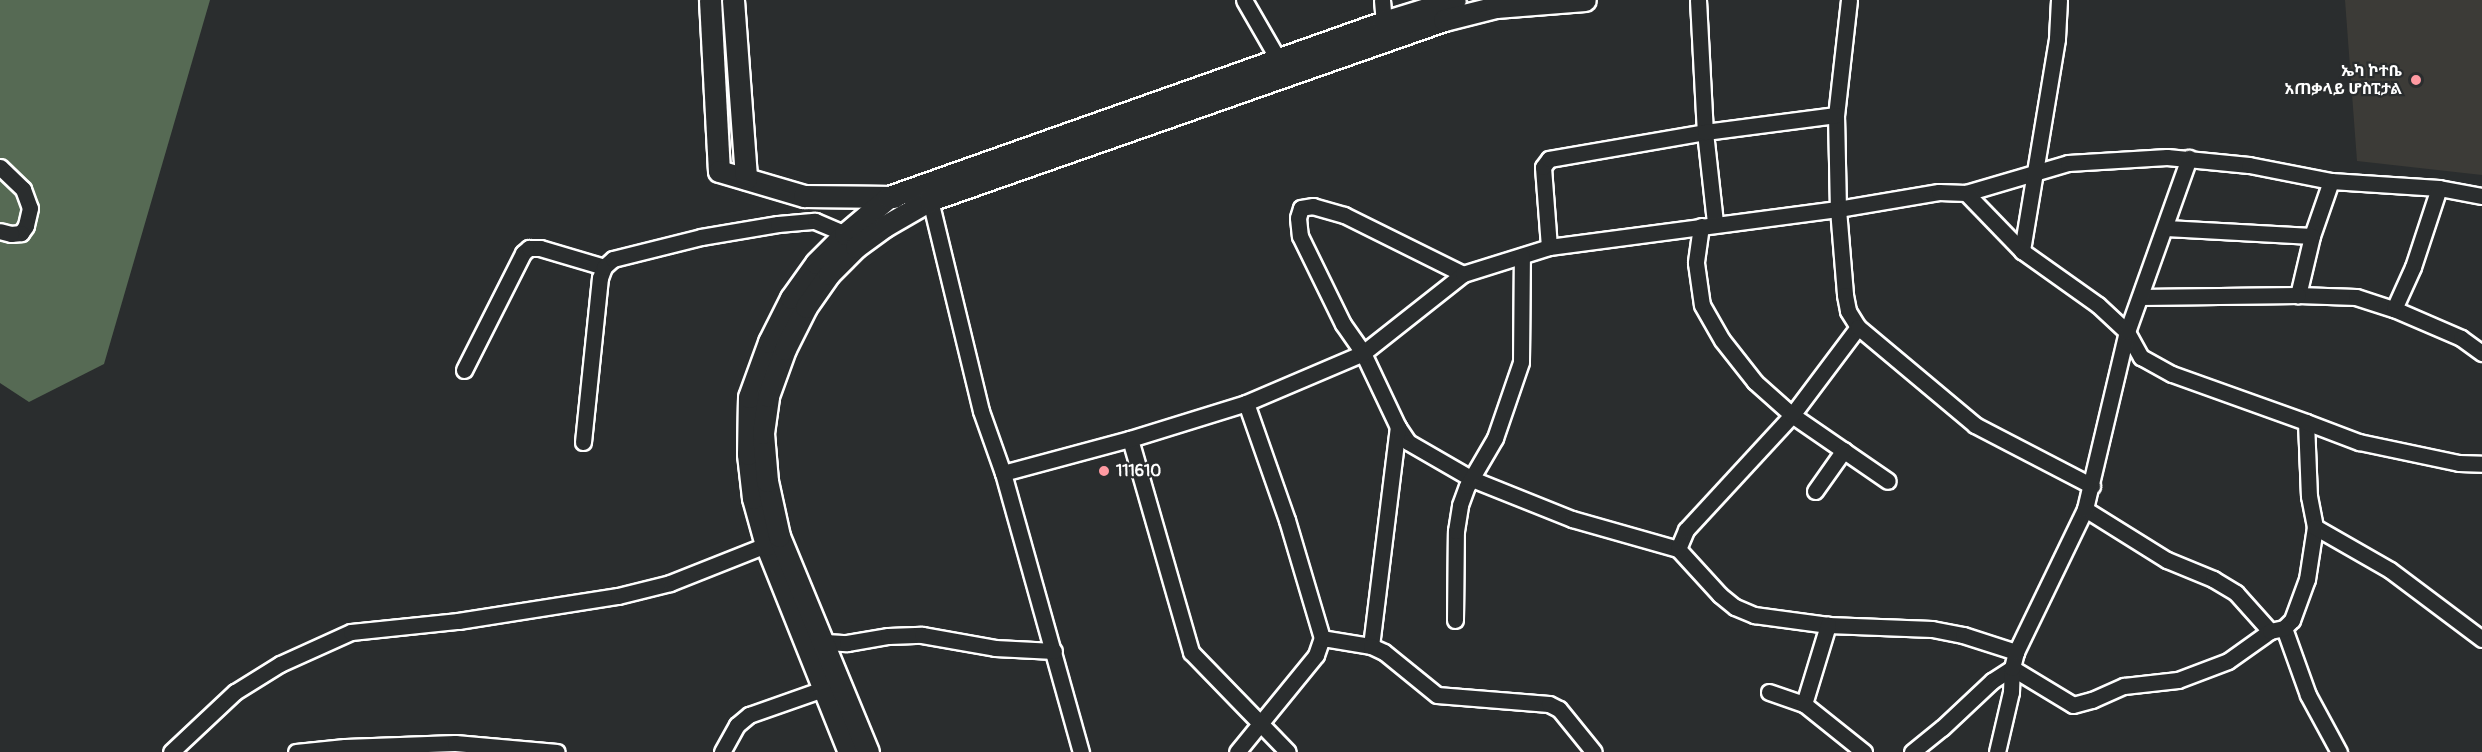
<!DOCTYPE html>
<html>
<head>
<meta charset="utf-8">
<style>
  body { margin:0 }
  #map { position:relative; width:2482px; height:752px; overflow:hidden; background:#2a2d2e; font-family:Pangolin,"Noto Sans Ethiopic",sans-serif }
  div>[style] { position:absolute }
  .built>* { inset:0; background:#3c3b37 }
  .green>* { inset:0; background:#566a54 }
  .roads { filter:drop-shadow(2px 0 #fff) drop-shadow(-2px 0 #fff) drop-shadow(0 2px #fff) drop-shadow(0 -2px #fff) }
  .street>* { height:15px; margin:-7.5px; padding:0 7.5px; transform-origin:7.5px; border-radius:7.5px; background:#2a2d2e }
  .secondary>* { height:21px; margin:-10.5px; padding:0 10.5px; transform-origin:10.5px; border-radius:10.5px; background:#2a2d2e }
  .dots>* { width:16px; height:16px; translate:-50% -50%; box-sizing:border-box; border:3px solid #2a2d2e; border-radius:50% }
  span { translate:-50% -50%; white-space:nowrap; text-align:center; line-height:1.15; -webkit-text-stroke:4.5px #2a2d2e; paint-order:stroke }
  .poi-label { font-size:16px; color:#fff; font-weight:700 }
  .right { translate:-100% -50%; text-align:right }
  .left { translate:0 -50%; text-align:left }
</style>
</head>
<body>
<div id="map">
  <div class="built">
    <i style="clip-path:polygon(2345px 0,2482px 0,2482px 175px,2357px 161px)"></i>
  </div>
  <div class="green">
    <i style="clip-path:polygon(0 0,210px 0,104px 364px,29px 402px,0 383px)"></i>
  </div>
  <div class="roads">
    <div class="street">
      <i style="left:1244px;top:0;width:68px;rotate:60deg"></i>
      <i style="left:1382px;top:0;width:22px;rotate:85deg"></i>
      <i style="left:1698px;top:0;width:132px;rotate:87deg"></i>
      <i style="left:1705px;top:132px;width:92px;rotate:83.7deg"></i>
      <i style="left:1849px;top:0;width:116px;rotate:96.4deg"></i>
      <i style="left:1836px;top:115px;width:94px;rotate:88.8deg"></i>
      <i style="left:1838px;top:209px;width:102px;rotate:-9.6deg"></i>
      <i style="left:1939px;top:192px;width:27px;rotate:2deg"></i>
      <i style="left:1966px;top:193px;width:106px;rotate:-16.4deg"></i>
      <i style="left:2068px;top:163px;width:99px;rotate:-3.5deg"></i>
      <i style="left:2167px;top:157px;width:82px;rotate:5.6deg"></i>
      <i style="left:2249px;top:165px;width:84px;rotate:11deg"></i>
      <i style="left:2331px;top:181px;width:58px;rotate:109.1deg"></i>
      <i style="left:2312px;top:236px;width:61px;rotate:103.3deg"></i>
      <i style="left:2298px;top:295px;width:58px;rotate:2deg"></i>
      <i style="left:2356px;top:297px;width:40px;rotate:18deg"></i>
      <i style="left:2394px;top:309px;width:73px;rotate:23.4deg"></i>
      <i style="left:2461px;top:338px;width:26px;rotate:36deg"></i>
      <i style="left:2059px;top:0;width:39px;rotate:93deg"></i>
      <i style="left:2057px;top:39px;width:215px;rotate:99.4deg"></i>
      <i style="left:2022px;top:251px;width:93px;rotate:35.4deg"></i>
      <i style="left:2098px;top:305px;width:40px;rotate:43deg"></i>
      <i style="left:2127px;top:332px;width:29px;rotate:61deg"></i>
      <i style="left:2141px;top:357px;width:35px;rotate:29deg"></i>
      <i style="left:2172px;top:374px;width:142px;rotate:19.7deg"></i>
      <i style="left:2306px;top:422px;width:74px;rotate:87.7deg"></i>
      <i style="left:2309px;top:496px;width:32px;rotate:79deg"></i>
      <i style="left:2315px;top:527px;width:53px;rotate:98.7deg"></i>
      <i style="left:2307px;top:579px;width:44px;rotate:110.1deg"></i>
      <i style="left:2292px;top:620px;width:11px;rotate:135deg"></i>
      <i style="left:2284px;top:628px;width:71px;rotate:70.3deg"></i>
      <i style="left:2308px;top:695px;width:65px;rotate:61.5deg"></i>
      <i style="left:0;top:167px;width:32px;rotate:44deg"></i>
      <i style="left:23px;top:189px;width:20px;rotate:70deg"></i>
      <i style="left:30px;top:208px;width:18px;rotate:103deg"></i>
      <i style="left:26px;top:226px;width:9px;rotate:126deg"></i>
      <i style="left:21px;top:233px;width:10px;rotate:174deg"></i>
      <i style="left:11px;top:234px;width:11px;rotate:-165deg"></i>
      <i style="left:2331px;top:181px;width:108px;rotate:3.7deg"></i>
      <i style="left:2439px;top:188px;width:44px;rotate:10.5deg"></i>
      <i style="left:1966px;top:193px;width:81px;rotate:46deg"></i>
      <i style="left:930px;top:200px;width:217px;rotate:76.4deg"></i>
      <i style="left:981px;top:411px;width:66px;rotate:70.5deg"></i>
      <i style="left:1003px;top:473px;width:290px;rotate:74.4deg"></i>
      <i style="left:1701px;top:226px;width:37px;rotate:98deg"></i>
      <i style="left:1696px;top:263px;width:42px;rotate:81.9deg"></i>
      <i style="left:1702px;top:305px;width:40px;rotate:60.3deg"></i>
      <i style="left:1722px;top:340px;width:53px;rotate:51.8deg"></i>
      <i style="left:1755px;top:382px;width:50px;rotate:41.7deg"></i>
      <i style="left:1792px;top:415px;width:116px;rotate:34.5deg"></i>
      <i style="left:2166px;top:228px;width:146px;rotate:3.1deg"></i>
      <i style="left:1549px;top:247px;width:80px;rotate:-94.3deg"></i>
      <i style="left:1543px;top:167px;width:10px;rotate:-53deg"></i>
      <i style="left:1549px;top:159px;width:158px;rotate:-9.8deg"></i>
      <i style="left:1705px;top:132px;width:132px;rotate:-7.4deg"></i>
      <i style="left:1463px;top:274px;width:133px;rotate:-153.6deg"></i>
      <i style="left:1344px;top:215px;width:32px;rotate:-164deg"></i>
      <i style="left:1313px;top:206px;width:12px;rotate:171deg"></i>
      <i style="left:1301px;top:208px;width:10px;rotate:107deg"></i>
      <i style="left:1298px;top:218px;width:18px;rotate:84deg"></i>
      <i style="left:1300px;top:236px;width:98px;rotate:64deg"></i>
      <i style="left:1343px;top:324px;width:35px;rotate:55deg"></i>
      <i style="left:1363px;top:353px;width:82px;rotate:64.7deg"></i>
      <i style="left:1398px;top:427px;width:18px;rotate:56deg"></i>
      <i style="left:1408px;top:442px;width:74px;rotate:30deg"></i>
      <i style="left:1472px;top:479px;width:108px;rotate:21.8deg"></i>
      <i style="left:1572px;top:519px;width:110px;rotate:15.8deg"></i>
      <i style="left:1678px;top:549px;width:62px;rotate:47.6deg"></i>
      <i style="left:1720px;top:595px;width:19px;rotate:39deg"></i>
      <i style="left:1735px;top:607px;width:21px;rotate:23deg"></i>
      <i style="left:1754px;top:615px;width:75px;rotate:7.7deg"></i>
      <i style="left:1828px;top:625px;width:104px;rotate:2.2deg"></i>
      <i style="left:1932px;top:629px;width:32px;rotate:11deg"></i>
      <i style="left:1963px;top:635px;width:56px;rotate:17.8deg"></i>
      <i style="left:2140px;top:297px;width:158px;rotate:-0.7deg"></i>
      <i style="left:2394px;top:309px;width:46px;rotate:-65.7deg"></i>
      <i style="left:2413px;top:267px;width:83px;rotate:-71.8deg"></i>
      <i style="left:464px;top:370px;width:131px;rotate:-63.2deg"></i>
      <i style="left:523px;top:253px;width:8px;rotate:-40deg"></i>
      <i style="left:529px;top:248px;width:11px"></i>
      <i style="left:540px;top:248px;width:67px;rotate:16.5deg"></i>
      <i style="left:1246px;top:403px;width:124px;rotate:70.7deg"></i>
      <i style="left:1287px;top:520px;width:123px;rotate:73.5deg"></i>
      <i style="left:2306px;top:422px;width:57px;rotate:20.7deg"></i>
      <i style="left:2359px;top:442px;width:102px;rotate:11.9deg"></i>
      <i style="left:2459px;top:463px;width:23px;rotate:2deg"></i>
      <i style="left:1130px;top:439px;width:222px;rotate:74deg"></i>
      <i style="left:1191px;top:652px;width:139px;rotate:45.9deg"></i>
      <i style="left:583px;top:442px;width:165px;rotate:-84.1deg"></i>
      <i style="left:600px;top:278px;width:12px;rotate:-70deg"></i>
      <i style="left:604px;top:267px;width:12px;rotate:-42deg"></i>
      <i style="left:613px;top:259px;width:91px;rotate:-14deg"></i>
      <i style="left:701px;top:237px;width:78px;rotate:-9.6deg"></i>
      <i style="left:778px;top:224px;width:37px;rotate:-5deg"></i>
      <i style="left:815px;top:221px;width:33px;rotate:23deg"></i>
      <i style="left:1003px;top:473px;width:131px;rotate:-15deg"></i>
      <i style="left:1130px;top:439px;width:121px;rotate:-17.2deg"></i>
      <i style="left:1246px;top:403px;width:127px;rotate:-23.1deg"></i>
      <i style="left:1363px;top:353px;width:127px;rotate:-38.3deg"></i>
      <i style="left:1463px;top:274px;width:90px;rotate:-17.4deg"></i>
      <i style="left:1549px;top:247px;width:291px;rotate:-7.5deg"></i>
      <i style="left:1838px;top:209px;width:86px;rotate:85.3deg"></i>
      <i style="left:1845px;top:295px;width:16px;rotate:79deg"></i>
      <i style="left:1848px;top:311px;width:19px;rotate:58deg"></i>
      <i style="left:1815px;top:491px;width:50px;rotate:-54.7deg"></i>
      <i style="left:2085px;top:509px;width:97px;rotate:31.9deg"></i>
      <i style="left:2167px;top:560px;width:50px;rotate:22.4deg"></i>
      <i style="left:2213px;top:579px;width:27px;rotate:31deg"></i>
      <i style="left:2236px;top:593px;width:51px;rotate:48.2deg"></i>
      <i style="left:2315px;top:527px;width:86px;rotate:29.8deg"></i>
      <i style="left:2390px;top:570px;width:115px;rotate:36.9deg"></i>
      <i style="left:1678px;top:549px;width:21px;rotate:-67deg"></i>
      <i style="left:1686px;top:530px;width:156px;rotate:-47.3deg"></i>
      <i style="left:1792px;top:415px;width:110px;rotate:-53.1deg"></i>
      <i style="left:1858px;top:327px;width:153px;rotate:39.9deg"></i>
      <i style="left:1975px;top:425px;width:132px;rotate:27.5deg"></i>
      <i style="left:1455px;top:620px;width:89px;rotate:-89.4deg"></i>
      <i style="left:1456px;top:531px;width:26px;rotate:-81deg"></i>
      <i style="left:1460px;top:505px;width:20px;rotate:-70deg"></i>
      <i style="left:1467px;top:486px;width:56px;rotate:-59.7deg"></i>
      <i style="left:1495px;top:438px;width:80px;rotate:-71.1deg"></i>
      <i style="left:1521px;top:362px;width:106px;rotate:-89.5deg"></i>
      <i style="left:825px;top:642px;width:22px;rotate:3deg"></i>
      <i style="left:847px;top:643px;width:42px;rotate:-9.7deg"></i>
      <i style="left:888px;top:636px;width:34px;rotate:-2deg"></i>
      <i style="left:922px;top:635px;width:74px;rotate:10.1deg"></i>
      <i style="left:995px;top:648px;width:59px;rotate:2.9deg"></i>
      <i style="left:1371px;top:646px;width:221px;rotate:-83deg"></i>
      <i style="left:1769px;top:692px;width:37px;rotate:19deg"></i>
      <i style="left:1804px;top:704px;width:83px;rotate:-73.1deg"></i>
      <i style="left:1804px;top:704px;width:77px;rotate:38.7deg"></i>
      <i style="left:171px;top:752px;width:88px;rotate:-43.2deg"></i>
      <i style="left:235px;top:692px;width:53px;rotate:-31.9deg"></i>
      <i style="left:280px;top:664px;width:78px;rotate:-24.3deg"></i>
      <i style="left:351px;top:632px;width:108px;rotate:-5.9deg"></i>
      <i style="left:458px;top:621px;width:162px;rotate:-8.9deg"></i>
      <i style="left:618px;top:596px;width:54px;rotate:-14deg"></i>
      <i style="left:670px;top:583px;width:103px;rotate:-21.6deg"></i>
      <i style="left:296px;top:752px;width:49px;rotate:-5.8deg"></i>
      <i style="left:345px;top:747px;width:110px;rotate:-2.1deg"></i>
      <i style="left:455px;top:743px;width:102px;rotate:5deg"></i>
      <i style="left:722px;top:752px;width:31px;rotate:-61deg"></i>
      <i style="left:737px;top:725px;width:16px;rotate:-40deg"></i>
      <i style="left:749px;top:715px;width:78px;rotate:-19.4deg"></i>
      <i style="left:1237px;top:752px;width:125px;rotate:-50.8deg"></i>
      <i style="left:1316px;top:655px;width:18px;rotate:-71deg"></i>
      <i style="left:1322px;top:638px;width:50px;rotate:9.3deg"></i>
      <i style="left:1371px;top:646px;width:14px;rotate:25deg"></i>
      <i style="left:1384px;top:652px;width:68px;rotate:39.1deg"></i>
      <i style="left:1437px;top:695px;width:112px;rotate:4.6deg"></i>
      <i style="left:1549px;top:704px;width:11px;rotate:27deg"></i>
      <i style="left:1559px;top:709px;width:55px;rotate:50.9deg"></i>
      <i style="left:1912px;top:752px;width:38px;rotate:-39deg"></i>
      <i style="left:1942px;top:728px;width:69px;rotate:-43.2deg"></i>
      <i style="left:1992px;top:681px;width:24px;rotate:-33deg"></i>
      <i style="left:2012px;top:668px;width:71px;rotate:31.2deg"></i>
      <i style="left:2073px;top:705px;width:20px;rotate:-15deg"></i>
      <i style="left:2092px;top:700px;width:35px;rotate:-24deg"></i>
      <i style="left:2124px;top:686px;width:54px;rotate:-6.3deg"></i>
      <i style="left:2178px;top:680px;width:53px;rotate:-20.8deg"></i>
      <i style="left:2228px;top:661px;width:52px;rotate:-35.5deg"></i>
      <i style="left:2270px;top:631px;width:14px;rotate:-12deg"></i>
      <i style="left:1997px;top:752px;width:62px;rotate:-76.9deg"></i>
      <i style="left:2011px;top:692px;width:24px;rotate:-88deg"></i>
      <i style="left:2012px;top:668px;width:16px;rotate:-76deg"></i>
      <i style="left:2016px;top:652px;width:159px;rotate:-64.2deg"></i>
      <i style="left:2085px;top:509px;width:182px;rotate:-76.7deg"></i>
      <i style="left:2127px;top:332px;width:185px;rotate:-70.4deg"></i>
    </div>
    <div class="secondary">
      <i style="left:710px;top:0;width:171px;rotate:87deg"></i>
      <i style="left:719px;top:171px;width:89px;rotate:16.4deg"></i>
      <i style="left:804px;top:196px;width:90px;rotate:0.6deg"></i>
      <i style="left:733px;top:0;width:179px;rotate:85.8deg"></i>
      <i style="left:849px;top:752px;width:223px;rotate:-111.8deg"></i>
      <i style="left:766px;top:545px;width:49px;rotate:-105.5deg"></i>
      <i style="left:753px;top:498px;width:44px;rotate:-96.5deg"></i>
      <i style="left:748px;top:454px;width:57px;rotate:-89deg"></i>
      <i style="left:749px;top:397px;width:59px;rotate:-70deg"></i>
      <i style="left:769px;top:342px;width:49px;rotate:-63.4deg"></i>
      <i style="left:791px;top:298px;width:43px;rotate:-54.5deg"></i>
      <i style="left:816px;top:263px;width:41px;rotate:-45deg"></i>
      <i style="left:845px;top:234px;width:57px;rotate:-40.1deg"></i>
      <i style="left:889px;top:197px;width:525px;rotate:-19.47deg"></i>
      <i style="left:1384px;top:22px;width:74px;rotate:-17.2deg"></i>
      <i style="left:868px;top:752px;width:234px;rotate:-112.4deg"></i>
      <i style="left:779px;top:536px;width:56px;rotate:-102.3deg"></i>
      <i style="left:767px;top:481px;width:48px;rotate:-94.8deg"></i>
      <i style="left:763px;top:433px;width:37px;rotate:-82deg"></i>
      <i style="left:768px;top:396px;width:50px;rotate:-70.1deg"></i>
      <i style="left:785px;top:349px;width:47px;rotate:-63.4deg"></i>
      <i style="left:806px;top:307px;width:40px;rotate:-55.1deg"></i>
      <i style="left:829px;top:274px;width:38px;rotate:-45deg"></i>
      <i style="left:856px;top:247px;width:36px;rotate:-36deg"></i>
      <i style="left:885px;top:226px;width:52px;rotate:-30deg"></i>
      <i style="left:930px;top:200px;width:545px;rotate:-19.3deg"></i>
      <i style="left:1444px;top:20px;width:54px;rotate:-14deg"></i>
      <i style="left:1496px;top:7px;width:89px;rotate:-4.5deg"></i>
    </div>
  </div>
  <div class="dots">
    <i style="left:2416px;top:80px;background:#ff9aa2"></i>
    <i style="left:1104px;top:471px;background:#ff9aa2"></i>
  </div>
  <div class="poi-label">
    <span class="right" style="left:2402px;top:80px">ኤካ ኮተቤ<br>አጠቃላይ ሆስፒታል</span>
    <span class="left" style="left:1116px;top:471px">111610</span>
  </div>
</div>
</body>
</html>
